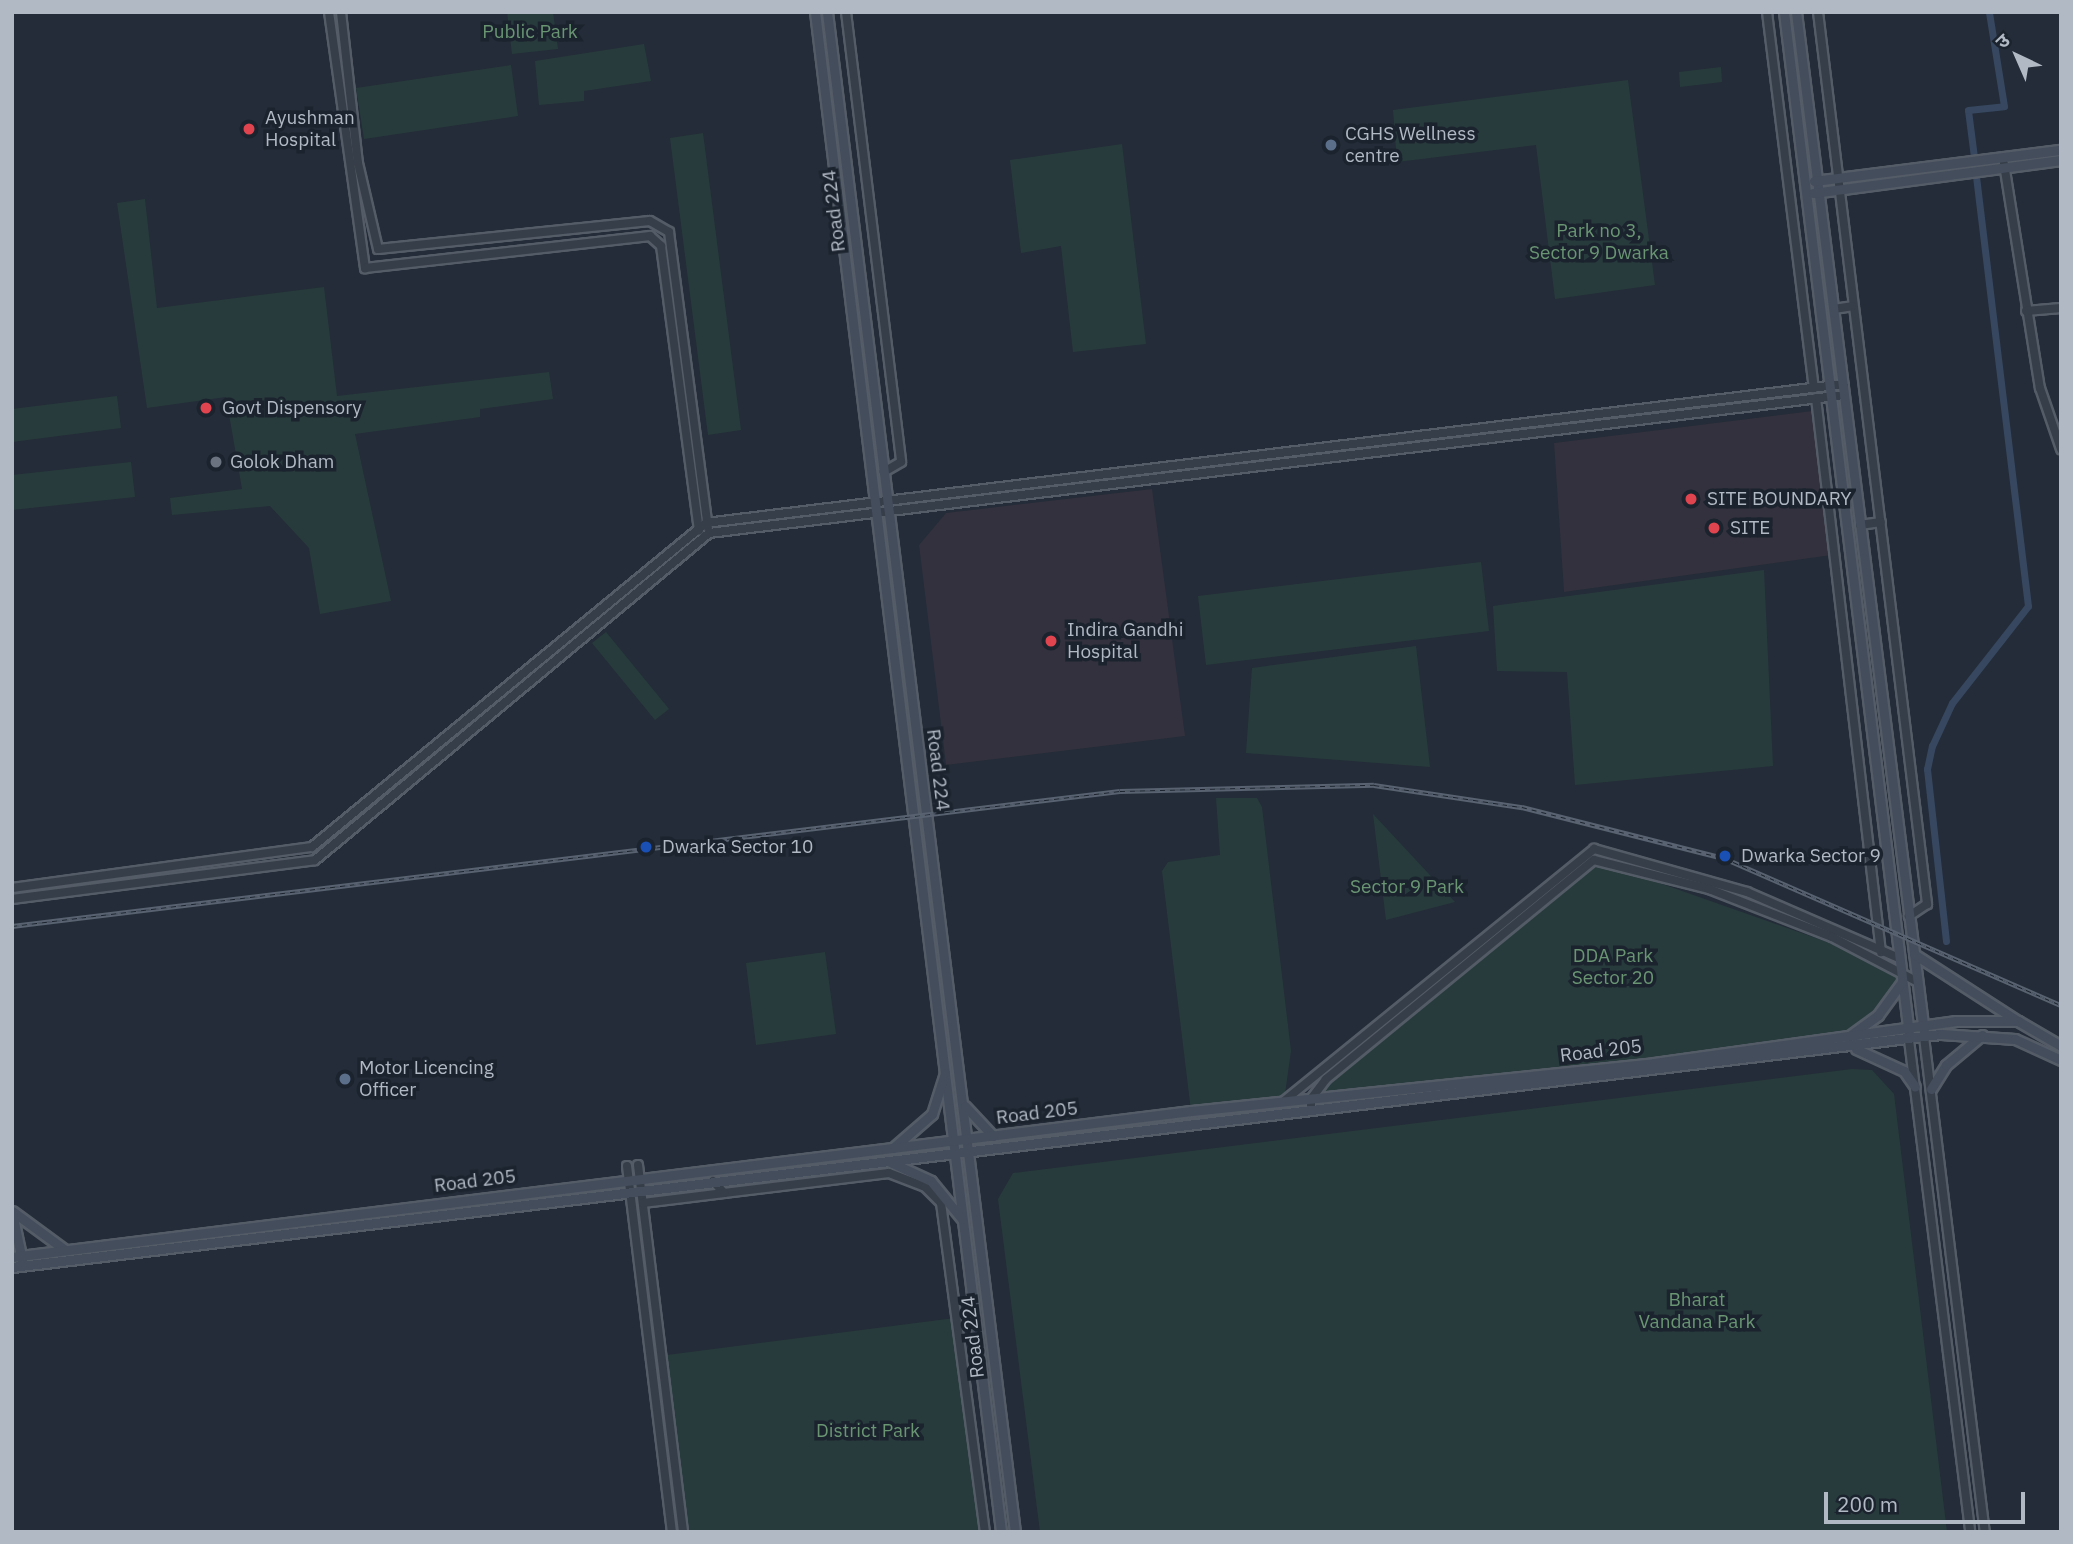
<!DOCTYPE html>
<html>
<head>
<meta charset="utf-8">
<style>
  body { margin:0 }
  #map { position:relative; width:2073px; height:1544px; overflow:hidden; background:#232c38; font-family:"IBM Plex Sans","Noto Sans Devanagari",sans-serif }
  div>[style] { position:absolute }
  .medical>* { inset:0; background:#32313d }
  .green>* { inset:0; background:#283b3c }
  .canal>* { height:7px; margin:-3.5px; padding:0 3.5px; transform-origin:3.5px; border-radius:3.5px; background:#37475f }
  .roads { filter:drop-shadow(2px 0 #545c67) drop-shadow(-2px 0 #545c67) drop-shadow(0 2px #545c67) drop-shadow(0 -2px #545c67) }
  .tertiary>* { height:8px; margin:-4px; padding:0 4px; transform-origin:4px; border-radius:4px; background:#363e49 }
  .secondary>* { height:9px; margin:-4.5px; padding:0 4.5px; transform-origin:4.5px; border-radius:4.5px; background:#444d5c }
  .rail>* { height:4.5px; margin-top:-2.25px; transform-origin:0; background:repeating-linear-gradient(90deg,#1b232e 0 5px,#586270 0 10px); box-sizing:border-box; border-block:2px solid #586270 }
  .dots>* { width:19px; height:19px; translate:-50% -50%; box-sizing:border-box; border:4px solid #1b232e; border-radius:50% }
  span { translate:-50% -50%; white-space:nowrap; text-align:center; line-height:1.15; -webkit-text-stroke:7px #1b232e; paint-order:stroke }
  .park-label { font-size:19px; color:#699573 }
  .poi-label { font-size:19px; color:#b1b9c5 }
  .left { translate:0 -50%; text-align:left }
  .street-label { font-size:19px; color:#b1b9c5 }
  .frame { position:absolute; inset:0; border:14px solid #b1b9c5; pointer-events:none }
  .north { position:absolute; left:1982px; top:21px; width:70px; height:70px; -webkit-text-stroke:5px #1b232e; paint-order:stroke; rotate:316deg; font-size:19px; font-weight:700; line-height:28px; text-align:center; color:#b1b9c5 }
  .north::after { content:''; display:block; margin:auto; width:24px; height:32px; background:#b1b9c5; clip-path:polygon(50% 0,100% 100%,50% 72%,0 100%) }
  .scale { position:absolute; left:1824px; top:1492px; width:201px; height:32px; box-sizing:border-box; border:4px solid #b1b9c5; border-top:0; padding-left:9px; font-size:21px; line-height:24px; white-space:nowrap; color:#b1b9c5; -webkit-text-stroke:5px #1b232e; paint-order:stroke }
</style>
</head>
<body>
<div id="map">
  <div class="medical">
    <i style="clip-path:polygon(1812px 411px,1832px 555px,1564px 592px,1554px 443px)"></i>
    <i style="clip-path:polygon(1152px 489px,1185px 736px,946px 765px,919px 545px,946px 513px)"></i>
  </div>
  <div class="green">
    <i style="clip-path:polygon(507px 12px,553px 12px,558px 49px,512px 54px)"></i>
    <i style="clip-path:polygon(644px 44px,651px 81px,584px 91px,584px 101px,539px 105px,535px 61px)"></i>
    <i style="clip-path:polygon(511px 65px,518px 116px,364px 139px,356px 88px)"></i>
    <i style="clip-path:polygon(1721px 67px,1722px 82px,1680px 87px,1679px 72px)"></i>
    <i style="clip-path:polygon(1628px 80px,1655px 285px,1555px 299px,1536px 145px,1397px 162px,1393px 110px)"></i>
    <i style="clip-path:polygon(703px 133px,741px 430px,708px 435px,670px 138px)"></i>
    <i style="clip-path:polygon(1122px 144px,1146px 344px,1073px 352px,1061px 246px,1021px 253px,1010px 160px)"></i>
    <i style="clip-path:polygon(145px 199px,157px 308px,324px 287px,337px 396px,549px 372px,553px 399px,480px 409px,480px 417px,355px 434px,391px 601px,320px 614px,309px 548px,270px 506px,172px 515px,170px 498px,242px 489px,226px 397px,147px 408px,117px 203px)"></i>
    <i style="clip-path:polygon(117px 396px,121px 428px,12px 442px,12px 409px)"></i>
    <i style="clip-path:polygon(131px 462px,135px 497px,12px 510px,12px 475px)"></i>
    <i style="clip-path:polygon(1481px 562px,1489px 631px,1206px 665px,1198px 596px)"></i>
    <i style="clip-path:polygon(1764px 570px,1773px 766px,1575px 785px,1567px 672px,1497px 671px,1493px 606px)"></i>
    <i style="clip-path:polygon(606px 632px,669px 709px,655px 720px,592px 643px)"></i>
    <i style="clip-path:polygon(1416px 646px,1430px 767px,1246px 753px,1252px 668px)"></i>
    <i style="clip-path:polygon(1216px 798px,1257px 798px,1262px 807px,1291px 1051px,1284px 1101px,1191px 1111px,1162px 871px,1168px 862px,1220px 855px)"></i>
    <i style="clip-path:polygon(1373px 814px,1455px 902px,1386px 920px)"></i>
    <i style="clip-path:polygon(1594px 860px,1881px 961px,1901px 973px,1892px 997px,1847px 1039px,1313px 1094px)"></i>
    <i style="clip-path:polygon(825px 952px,836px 1034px,756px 1045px,746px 963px)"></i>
    <i style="clip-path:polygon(1852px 1069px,1872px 1070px,1894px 1094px,1947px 1532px,1040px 1532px,998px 1199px,1013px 1173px)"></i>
    <i style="clip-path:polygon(955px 1318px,982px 1532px,689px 1532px,667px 1355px)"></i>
  </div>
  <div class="canal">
    <i style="left:1974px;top:157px;width:47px;rotate:-97.3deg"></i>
    <i style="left:1968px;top:110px;width:36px;rotate:-6deg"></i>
    <i style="left:2004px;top:106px;width:95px;rotate:-99.1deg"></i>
    <i style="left:1946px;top:941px;width:173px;rotate:-96.3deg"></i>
    <i style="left:1927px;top:769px;width:24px;rotate:-78deg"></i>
    <i style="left:1932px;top:746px;width:47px;rotate:-65.1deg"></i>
    <i style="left:1952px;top:703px;width:123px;rotate:-51.9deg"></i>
    <i style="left:2028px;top:606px;width:433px;rotate:-96.9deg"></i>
  </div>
  <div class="roads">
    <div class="tertiary">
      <i style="left:329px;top:12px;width:259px;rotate:82deg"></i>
      <i style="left:365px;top:268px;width:287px;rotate:-6.4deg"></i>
      <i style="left:650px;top:236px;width:15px;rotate:42deg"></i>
      <i style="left:661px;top:246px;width:287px;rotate:82.4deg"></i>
      <i style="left:341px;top:12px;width:152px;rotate:83.6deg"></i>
      <i style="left:358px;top:163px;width:88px;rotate:76.9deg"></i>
      <i style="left:378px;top:249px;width:273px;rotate:-5.9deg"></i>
      <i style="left:650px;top:221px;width:22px;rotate:30deg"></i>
      <i style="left:669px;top:232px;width:298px;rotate:82.5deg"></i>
      <i style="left:846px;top:12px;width:453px;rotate:83deg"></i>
      <i style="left:901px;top:462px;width:20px;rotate:150deg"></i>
      <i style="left:1767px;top:12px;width:379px;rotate:82.9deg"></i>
      <i style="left:1818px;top:12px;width:899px;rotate:83.03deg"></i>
      <i style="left:1927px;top:904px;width:22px;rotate:146deg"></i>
      <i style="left:2004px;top:164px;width:227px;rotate:80.9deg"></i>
      <i style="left:2040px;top:388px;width:65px;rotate:71deg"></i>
      <i style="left:1834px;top:309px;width:18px;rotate:-9deg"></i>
      <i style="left:2026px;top:311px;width:35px;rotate:-5deg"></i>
      <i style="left:1816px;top:398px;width:558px;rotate:83.31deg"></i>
      <i style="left:1860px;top:525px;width:21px;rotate:-8deg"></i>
      <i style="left:12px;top:888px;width:303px;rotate:-7.8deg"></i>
      <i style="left:312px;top:847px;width:510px;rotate:-39.43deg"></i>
      <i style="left:706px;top:523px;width:1146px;rotate:-6.96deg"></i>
      <i style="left:12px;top:899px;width:305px;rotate:-7.3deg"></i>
      <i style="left:315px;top:860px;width:512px;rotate:-39.69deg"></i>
      <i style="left:709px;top:533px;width:1143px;rotate:-6.93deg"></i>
      <i style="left:1924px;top:1037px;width:499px;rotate:83deg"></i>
      <i style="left:1909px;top:1040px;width:496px;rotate:82.9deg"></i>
      <i style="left:1284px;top:1101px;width:400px;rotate:-39.1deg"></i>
      <i style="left:1594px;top:849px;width:159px;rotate:15.7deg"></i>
      <i style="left:1747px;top:892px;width:166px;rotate:23.5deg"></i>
      <i style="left:1311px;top:1110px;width:11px;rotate:-90deg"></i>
      <i style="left:1311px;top:1099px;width:25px;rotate:-53deg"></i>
      <i style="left:1326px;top:1079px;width:346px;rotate:-39.3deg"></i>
      <i style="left:1594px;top:860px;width:119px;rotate:14.2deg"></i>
      <i style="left:1709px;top:889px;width:132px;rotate:21.3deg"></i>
      <i style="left:1832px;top:937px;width:97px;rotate:27.6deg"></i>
      <i style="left:638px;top:1165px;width:370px;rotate:83deg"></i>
      <i style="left:627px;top:1166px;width:369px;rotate:83deg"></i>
      <i style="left:713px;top:1181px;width:16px;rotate:47deg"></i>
      <i style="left:724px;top:1193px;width:166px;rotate:-6.9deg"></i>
      <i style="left:889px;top:1173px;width:39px;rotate:21deg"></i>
      <i style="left:925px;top:1187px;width:23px;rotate:45deg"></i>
      <i style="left:941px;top:1203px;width:332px;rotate:82.4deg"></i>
      <i style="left:643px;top:1203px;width:82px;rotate:-7deg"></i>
    </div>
    <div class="secondary">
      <i style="left:815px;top:12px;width:1531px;rotate:83.02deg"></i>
      <i style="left:827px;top:12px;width:1532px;rotate:82.95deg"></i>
      <i style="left:1784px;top:12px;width:1030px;rotate:83.03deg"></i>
      <i style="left:1796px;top:12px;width:1028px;rotate:82.85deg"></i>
      <i style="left:1814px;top:181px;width:249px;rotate:-7.2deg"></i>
      <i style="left:1813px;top:193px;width:250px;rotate:-7.6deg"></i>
      <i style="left:1914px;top:954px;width:124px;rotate:32.8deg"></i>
      <i style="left:1848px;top:1037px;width:37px;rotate:-36deg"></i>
      <i style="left:1878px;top:1015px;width:41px;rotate:-54deg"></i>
      <i style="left:1856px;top:1049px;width:53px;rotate:24.6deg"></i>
      <i style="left:1904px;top:1071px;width:19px;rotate:55deg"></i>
      <i style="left:1931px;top:1089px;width:28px;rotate:-58deg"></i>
      <i style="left:1946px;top:1065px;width:47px;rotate:-39.8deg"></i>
      <i style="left:965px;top:1106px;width:41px;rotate:47deg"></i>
      <i style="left:893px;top:1148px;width:52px;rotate:-41.1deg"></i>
      <i style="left:932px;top:1114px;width:43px;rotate:-72.4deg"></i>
      <i style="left:890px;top:1162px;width:45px;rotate:24.9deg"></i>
      <i style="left:931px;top:1181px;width:49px;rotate:50.8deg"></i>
      <i style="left:12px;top:1211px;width:64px;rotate:36.2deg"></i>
      <i style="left:12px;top:1213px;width:48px;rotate:78deg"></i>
      <i style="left:12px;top:1257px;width:1188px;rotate:-7.06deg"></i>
      <i style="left:1191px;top:1111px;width:465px;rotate:-5.9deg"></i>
      <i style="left:1654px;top:1063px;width:305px;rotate:-7.9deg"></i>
      <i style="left:1956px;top:1021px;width:62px"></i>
      <i style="left:2018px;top:1021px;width:50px;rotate:30.2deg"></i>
      <i style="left:12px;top:1267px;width:1943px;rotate:-6.89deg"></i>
      <i style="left:1941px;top:1034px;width:74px;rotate:3.9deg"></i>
      <i style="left:2015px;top:1039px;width:51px;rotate:24.5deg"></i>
    </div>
  </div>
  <div class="rail">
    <i style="left:12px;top:926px;width:1116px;rotate:-6.95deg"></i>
    <i style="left:1120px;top:791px;width:254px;rotate:-1.4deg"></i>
    <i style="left:1374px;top:785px;width:150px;rotate:8.5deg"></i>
    <i style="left:1522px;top:807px;width:208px;rotate:14.2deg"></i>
    <i style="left:1724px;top:858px;width:368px;rotate:23.6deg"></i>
  </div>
  <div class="dots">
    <i style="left:249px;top:129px;background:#e0444e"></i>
    <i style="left:1331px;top:145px;background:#5c6f8a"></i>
    <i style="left:206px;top:408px;background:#e0444e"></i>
    <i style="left:216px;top:462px;background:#6b7280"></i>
    <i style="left:1691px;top:499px;background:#e0444e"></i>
    <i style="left:1714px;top:528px;background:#e0444e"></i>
    <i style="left:1051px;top:641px;background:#e0444e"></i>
    <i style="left:646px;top:847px;background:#1a4fb4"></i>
    <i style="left:1725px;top:856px;background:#1a4fb4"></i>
    <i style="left:345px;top:1079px;background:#5c6f8a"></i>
  </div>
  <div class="park-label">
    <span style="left:530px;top:32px">Public Park</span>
    <span style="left:1599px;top:242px">Park no 3,<br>Sector 9 Dwarka</span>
    <span style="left:1407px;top:887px">Sector 9 Park</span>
    <span style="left:1613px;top:967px">DDA Park<br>Sector 20</span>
    <span style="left:1697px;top:1311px">Bharat<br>Vandana Park</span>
    <span style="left:868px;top:1431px">District Park</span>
  </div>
  <div class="poi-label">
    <span class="left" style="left:265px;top:129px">Ayushman<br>Hospital</span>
    <span class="left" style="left:1345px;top:145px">CGHS Wellness<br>centre</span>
    <span class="left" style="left:222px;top:408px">Govt Dispensory</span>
    <span class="left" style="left:230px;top:462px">Golok Dham</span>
    <span class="left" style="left:1707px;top:499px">SITE BOUNDARY</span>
    <span class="left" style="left:1730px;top:528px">SITE</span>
    <span class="left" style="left:1067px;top:641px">Indira Gandhi<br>Hospital</span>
    <span class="left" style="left:662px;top:847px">Dwarka Sector 10</span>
    <span class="left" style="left:1741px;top:856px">Dwarka Sector 9</span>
    <span class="left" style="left:359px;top:1079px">Motor Licencing<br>Officer</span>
  </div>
  <div class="street-label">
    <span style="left:834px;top:211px;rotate:-97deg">Road 224</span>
    <span style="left:938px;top:770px;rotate:83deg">Road 224</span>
    <span style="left:1601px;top:1051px;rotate:-7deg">Road 205</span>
    <span style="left:1037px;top:1113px;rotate:-7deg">Road 205</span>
    <span style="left:475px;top:1181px;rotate:-7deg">Road 205</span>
    <span style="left:973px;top:1337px;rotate:-97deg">Road 224</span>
  </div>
  <div class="frame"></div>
  <div class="north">उ</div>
  <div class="scale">200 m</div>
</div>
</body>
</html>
